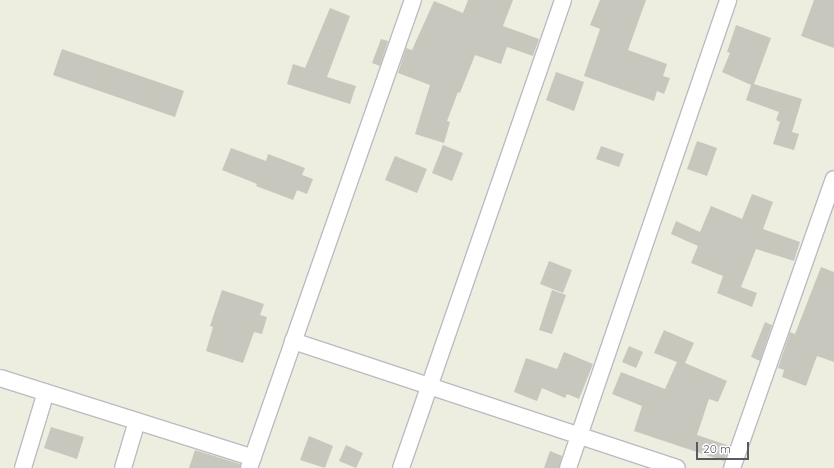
<!DOCTYPE html>
<html>
<head>
<meta charset="utf-8">
<style>
  body { margin:0 }
  #map { position:relative; width:834px; height:468px; overflow:hidden; background:#edede0; font-family:Quicksand,sans-serif }
  div>[style] { position:absolute }
  .building>* { inset:0; background:#c7c7bd }
  .roads { filter:drop-shadow(1px 0 #bbbcc2) drop-shadow(-1px 0 #bbbcc2) drop-shadow(0 1px #bbbcc2) drop-shadow(0 -1px #bbbcc2) }
  .street>* { height:16px; margin:-8px; padding:0 8px; transform-origin:8px; border-radius:8px; background:#fff }
  span { translate:-50% -50%; white-space:nowrap; text-align:center; line-height:1.15; -webkit-text-stroke:3px #fff; paint-order:stroke }
  .scale { position:absolute; left:696px; top:442px; width:53px; height:18px; box-sizing:border-box; border:2px solid #595b62; border-top:0; padding-left:5px; font-size:12px; line-height:14px; white-space:nowrap; color:#595b62; -webkit-text-stroke:3px #fff; paint-order:stroke }
</style>
</head>
<body>
<div id="map">
  <div class="building">
    <i style="clip-path:polygon(468px 0,513px 0,503px 26px,539px 39px,533px 56px,507px 47px,501px 64px,475px 55px,460px 93px,458px 92px,447px 121px,450px 122px,444px 143px,415px 134px,430px 85px,398px 73px,406px 48px,412px 50px,434px 1px,463px 13px)"></i>
    <i style="clip-path:polygon(600px 0,646px 0,628px 50px,667px 64px,663px 76px,670px 78px,664px 94px,657px 91px,654px 101px,584px 76px,600px 29px,590px 25px)"></i>
    <i style="clip-path:polygon(814px 0,834px 0,834px 48px,801px 36px)"></i>
    <i style="clip-path:polygon(330px 8px,350px 16px,327px 77px,356px 86px,350px 104px,287px 84px,293px 64px,305px 68px)"></i>
    <i style="clip-path:polygon(736px 25px,771px 38px,754px 84px,802px 99px,792px 132px,799px 134px,794px 150px,773px 144px,780px 122px,776px 120px,779px 112px,746px 100px,751px 85px,722px 72px,730px 53px,727px 52px)"></i>
    <i style="clip-path:polygon(381px 39px,388px 41px,380px 66px,372px 63px)"></i>
    <i style="clip-path:polygon(62px 49px,184px 91px,175px 117px,53px 75px)"></i>
    <i style="clip-path:polygon(556px 72px,584px 82px,574px 111px,546px 100px)"></i>
    <i style="clip-path:polygon(697px 141px,717px 148px,707px 176px,687px 169px)"></i>
    <i style="clip-path:polygon(443px 145px,463px 153px,452px 181px,432px 173px)"></i>
    <i style="clip-path:polygon(601px 146px,624px 154px,619px 167px,596px 159px)"></i>
    <i style="clip-path:polygon(231px 148px,266px 161px,268px 154px,305px 168px,302px 175px,313px 179px,307px 194px,297px 190px,293px 200px,256px 186px,257px 184px,222px 170px)"></i>
    <i style="clip-path:polygon(395px 156px,427px 169px,417px 193px,385px 180px)"></i>
    <i style="clip-path:polygon(752px 194px,773px 202px,763px 229px,800px 242px,794px 261px,756px 249px,741px 287px,757px 293px,752px 307px,717px 293px,723px 276px,691px 263px,698px 246px,671px 234px,676px 221px,700px 232px,711px 206px,742px 219px)"></i>
    <i style="clip-path:polygon(549px 261px,572px 270px,563px 293px,540px 284px)"></i>
    <i style="clip-path:polygon(821px 267px,834px 272px,834px 362px,817px 356px,806px 386px,782px 377px,784px 370px,778px 368px,790px 332px,795px 334px)"></i>
    <i style="clip-path:polygon(222px 290px,264px 304px,260px 315px,267px 317px,262px 334px,254px 332px,243px 363px,206px 351px,213px 327px,210px 326px)"></i>
    <i style="clip-path:polygon(552px 290px,566px 295px,552px 334px,539px 330px)"></i>
    <i style="clip-path:polygon(765px 322px,772px 325px,760px 361px,751px 357px)"></i>
    <i style="clip-path:polygon(664px 330px,694px 343px,685px 363px,727px 381px,718px 402px,709px 399px,697px 435px,730px 446px,724px 461px,634px 431px,642px 406px,612px 394px,621px 372px,665px 389px,677px 362px,654px 353px)"></i>
    <i style="clip-path:polygon(629px 346px,643px 352px,636px 368px,622px 362px)"></i>
    <i style="clip-path:polygon(564px 352px,593px 364px,579px 399px,567px 394px,565px 398px,542px 388px,537px 401px,514px 392px,526px 358px,557px 369px)"></i>
    <i style="clip-path:polygon(51px 427px,84px 437px,77px 459px,44px 448px)"></i>
    <i style="clip-path:polygon(309px 436px,333px 446px,325px 468px,300px 460px)"></i>
    <i style="clip-path:polygon(346px 445px,363px 453px,356px 468px,339px 461px)"></i>
    <i style="clip-path:polygon(195px 450px,240px 464px,240px 468px,189px 468px)"></i>
    <i style="clip-path:polygon(550px 451px,562px 456px,559px 468px,544px 468px)"></i>
  </div>
  <div class="roads">
    <div class="street">
      <i style="left:293px;top:341px;width:404px;rotate:18.3deg"></i>
      <i style="left:0;top:378px;width:265px;rotate:17.5deg"></i>
      <i style="left:23px;top:468px;width:79px;rotate:-73.2deg"></i>
      <i style="left:123px;top:468px;width:49px;rotate:-73.4deg"></i>
      <i style="left:249px;top:468px;width:496px;rotate:-70.7deg"></i>
      <i style="left:401px;top:468px;width:495px;rotate:-70.9deg"></i>
      <i style="left:568px;top:468px;width:495px;rotate:-71.1deg"></i>
      <i style="left:732px;top:468px;width:306px;rotate:-70.6deg"></i>
    </div>
  </div>
  <div class="scale">20 m</div>
</div>
</body>
</html>
